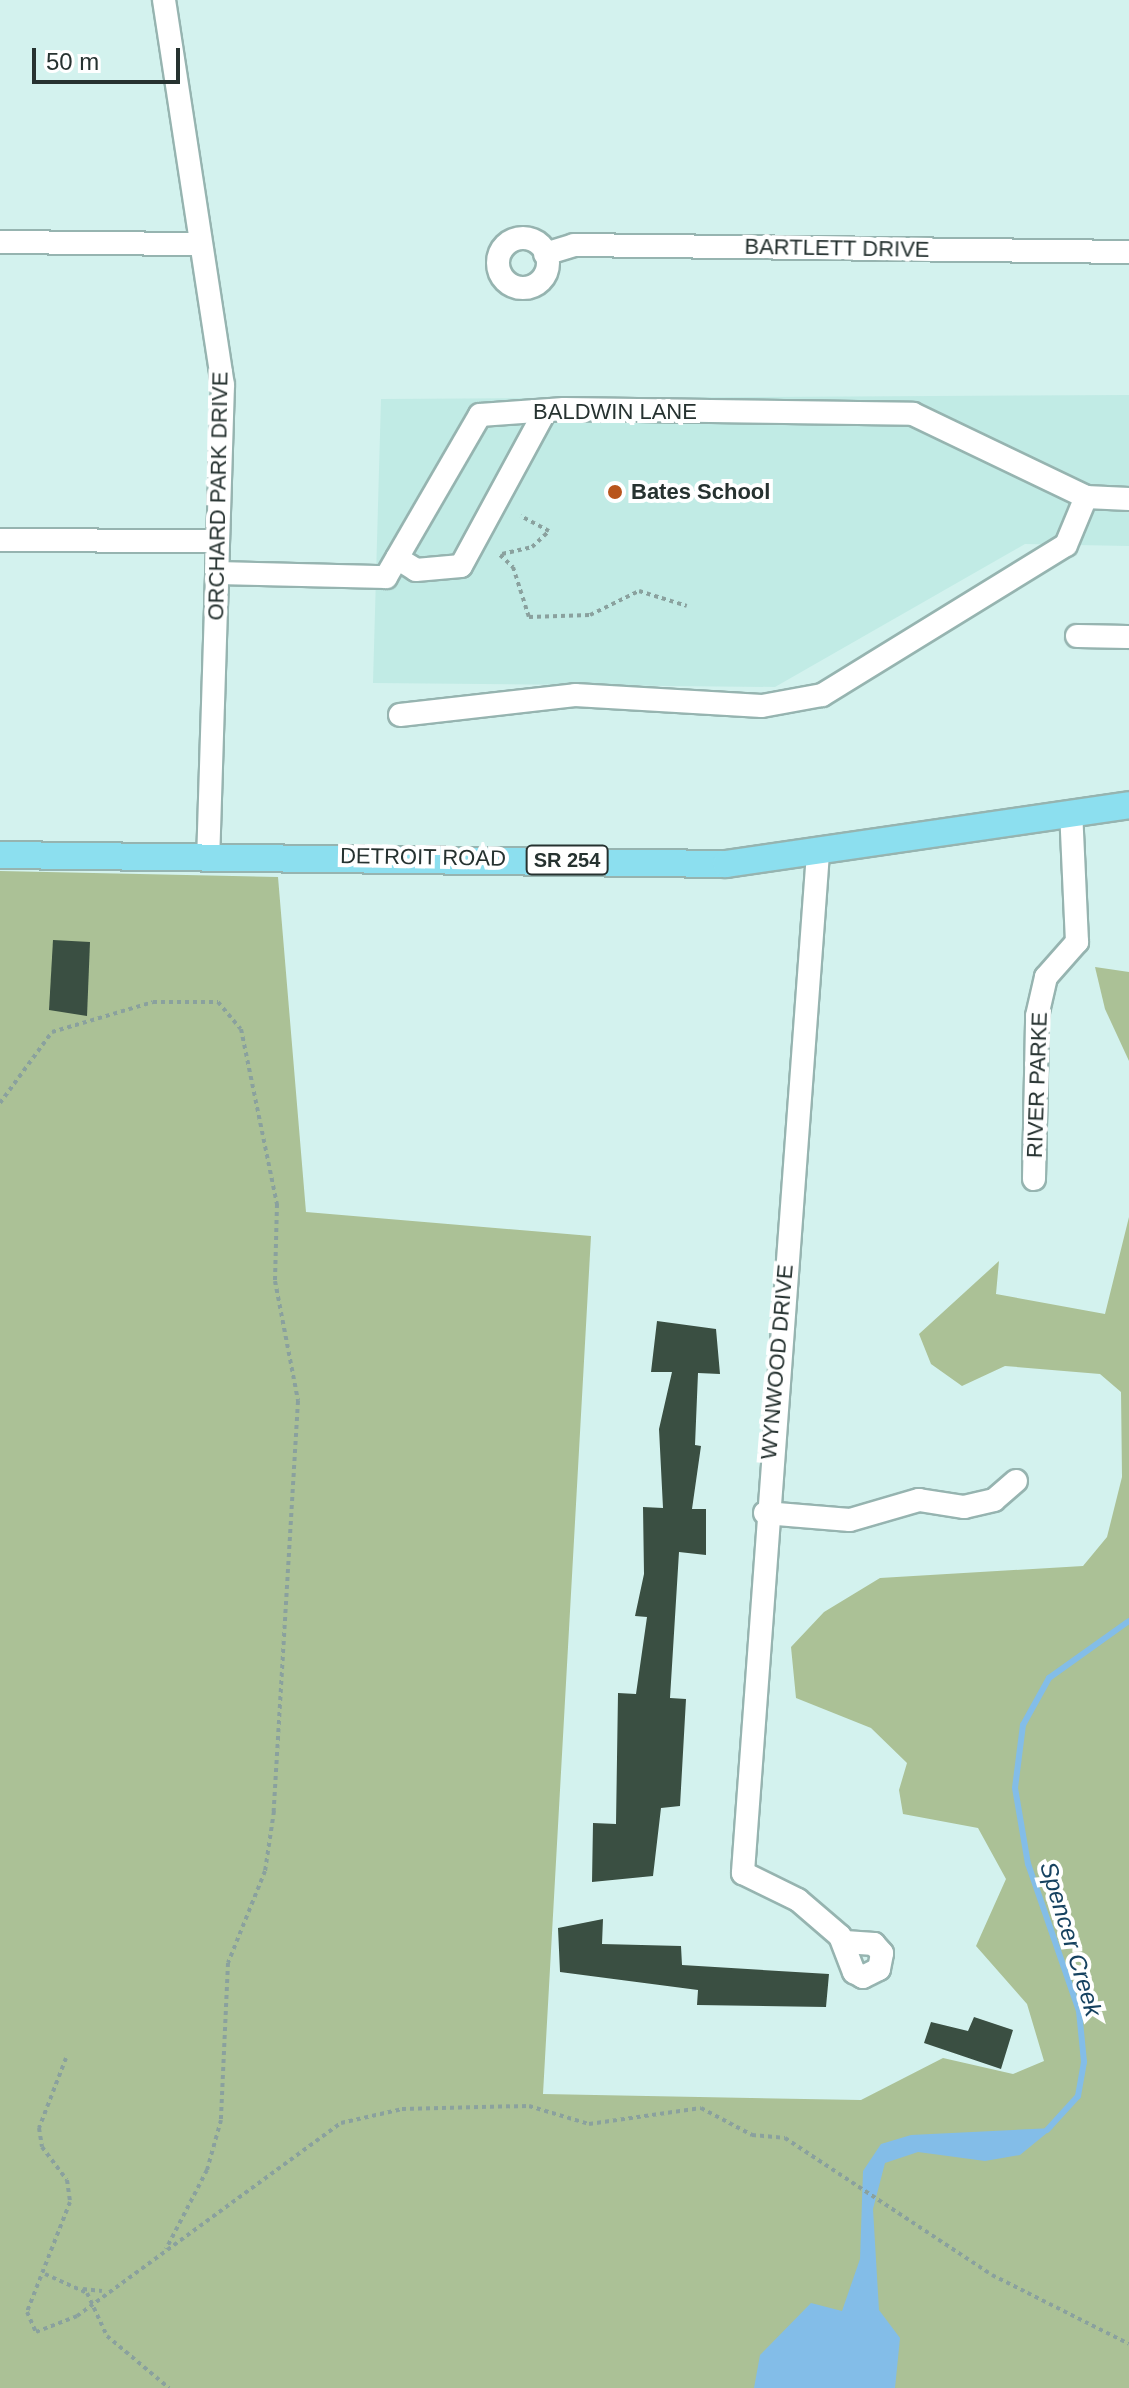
<!DOCTYPE html>
<html>
<head>
<meta charset="utf-8">
<style>
  body { margin:0 }
  #map { position:relative; width:1129px; height:2388px; overflow:hidden; background:#d3f2ee; font-family:Arial,sans-serif }
  div>[style] { position:absolute }
  .built>* { inset:0; background:#c1ebe5 }
  .green>* { inset:0; background:#abc196 }
  .water>* { inset:0; background:#83bde8 }
  .stream>* { height:6px; margin:-3px; padding:0 3px; transform-origin:3px; border-radius:3px; background:#83bde8 }
  .building>* { inset:0; background:#3a4f42 }
  .path>* { height:4px; margin-top:-2px; transform-origin:0; background:repeating-linear-gradient(90deg,#8aa19e 0 4px,transparent 0 8px) }
  .roads { filter:drop-shadow(2px 0 #96b4b0) drop-shadow(-2px 0 #96b4b0) drop-shadow(0 2px #96b4b0) drop-shadow(0 -2px #96b4b0) }
  .minor>* { height:22px; margin:-11px; padding:0 11px; transform-origin:11px; border-radius:11px; background:#fff }
  .minor>.ring { margin:-11px; padding:0; box-sizing:content-box; background:none; border:22px solid #fff; border-radius:50% }
  .major>* { height:26px; margin:-13px; padding:0 13px; transform-origin:13px; border-radius:13px; background:#8cdfef }
  .dots>* { width:22px; height:22px; translate:-50% -50%; box-sizing:border-box; border:4px solid #fff; border-radius:50% }
  span { translate:-50% -50%; white-space:nowrap; text-align:center; line-height:1.15; -webkit-text-stroke:8px #fff; paint-order:stroke }
  .shield-label span { padding:2px 6px; background:#fff; border:2px solid; border-radius:6px; -webkit-text-stroke-width:0 }
  .shield-label { font-size:20px; color:#263230; font-weight:700 }
  .street-label { font-size:22px; color:#263230 }
  .poi-label { font-size:22px; color:#263230; font-weight:700 }
  .left { translate:0 -50%; text-align:left }
  .water-label { font-size:24px; color:#164260; font-style:italic }
  .scale { position:absolute; left:32px; top:48px; width:148px; height:36px; box-sizing:border-box; border:4px solid #263230; border-top:0; padding-left:10px; font-size:24px; line-height:28px; white-space:nowrap; color:#263230; -webkit-text-stroke:6px #fff; paint-order:stroke }
</style>
</head>
<body>
<div id="map">
  <div class="built">
    <i style="clip-path:polygon(1129px 395px,1129px 546px,1025px 544px,775px 687px,373px 683px,381px 399px)"></i>
  </div>
  <div class="green">
    <i style="clip-path:polygon(0 871px,278px 877px,306px 1212px,591px 1236px,543px 2094px,861px 2100px,943px 2058px,1013px 2074px,1044px 2061px,1027px 2004px,976px 1946px,1006px 1879px,978px 1828px,903px 1814px,899px 1790px,907px 1763px,871px 1728px,796px 1698px,791px 1647px,824px 1612px,880px 1578px,1083px 1566px,1107px 1537px,1122px 1477px,1121px 1392px,1100px 1374px,1005px 1366px,962px 1386px,931px 1364px,919px 1334px,999px 1261px,996px 1294px,1105px 1314px,1129px 1217px,1129px 2388px,0 2388px)"></i>
    <i style="clip-path:polygon(1095px 967px,1129px 972px,1129px 1061px,1105px 1009px)"></i>
  </div>
  <div class="water">
    <i style="clip-path:polygon(1053px 2128px,1020px 2155px,985px 2161px,918px 2152px,885px 2163px,873px 2209px,879px 2310px,900px 2338px,895px 2388px,754px 2388px,760px 2355px,811px 2303px,842px 2311px,860px 2259px,863px 2171px,881px 2144px,911px 2135px)"></i>
  </div>
  <div class="stream">
    <i style="left:1047px;top:2130px;width:46px;rotate:-47.6deg"></i>
    <i style="left:1078px;top:2096px;width:35px;rotate:-80deg"></i>
    <i style="left:1084px;top:2062px;width:51px;rotate:-95.6deg"></i>
    <i style="left:1079px;top:2011px;width:156px;rotate:-109.1deg"></i>
    <i style="left:1028px;top:1864px;width:77px;rotate:-99.7deg"></i>
    <i style="left:1015px;top:1788px;width:64px;rotate:-82.8deg"></i>
    <i style="left:1023px;top:1725px;width:54px;rotate:-61deg"></i>
    <i style="left:1049px;top:1678px;width:98px;rotate:-35.5deg"></i>
  </div>
  <div class="building">
    <i style="clip-path:polygon(53px 940px,90px 942px,87px 1016px,49px 1010px)"></i>
    <i style="clip-path:polygon(657px 1321px,716px 1329px,720px 1374px,698px 1373px,695px 1445px,701px 1446px,692px 1509px,706px 1509px,706px 1555px,679px 1552px,670px 1698px,686px 1699px,680px 1806px,661px 1808px,653px 1876px,592px 1882px,593px 1823px,616px 1824px,618px 1693px,636px 1694px,647px 1617px,635px 1616px,644px 1574px,643px 1507px,663px 1508px,659px 1429px,672px 1372px,651px 1372px)"></i>
    <i style="clip-path:polygon(603px 1919px,602px 1944px,681px 1946px,682px 1965px,829px 1974px,826px 2007px,697px 2005px,698px 1990px,560px 1972px,558px 1928px)"></i>
    <i style="clip-path:polygon(974px 2017px,1013px 2030px,1001px 2069px,924px 2043px,931px 2022px,968px 2031px)"></i>
  </div>
  <div class="path">
    <i style="left:502px;top:554px;width:31px;rotate:-13deg"></i>
    <i style="left:532px;top:547px;width:23px;rotate:-43deg"></i>
    <i style="left:549px;top:531px;width:32px;rotate:-152deg"></i>
    <i style="left:500px;top:555px;width:18px;rotate:43deg"></i>
    <i style="left:513px;top:567px;width:52px;rotate:72.3deg"></i>
    <i style="left:529px;top:617px;width:61px;rotate:-1.9deg"></i>
    <i style="left:590px;top:615px;width:55px;rotate:-26.1deg"></i>
    <i style="left:639px;top:591px;width:50px;rotate:17.4deg"></i>
    <i style="left:0;top:1103px;width:88px;rotate:-53.8deg"></i>
    <i style="left:52px;top:1032px;width:105px;rotate:-16.5deg"></i>
    <i style="left:153px;top:1002px;width:65px"></i>
    <i style="left:218px;top:1002px;width:35px;rotate:50deg"></i>
    <i style="left:241px;top:1029px;width:179px;rotate:78.4deg"></i>
    <i style="left:277px;top:1204px;width:77px;rotate:91.5deg"></i>
    <i style="left:275px;top:1281px;width:122px;rotate:79.1deg"></i>
    <i style="left:298px;top:1401px;width:411px;rotate:93.4deg"></i>
    <i style="left:274px;top:1811px;width:61px;rotate:98.5deg"></i>
    <i style="left:265px;top:1871px;width:99px;rotate:111.9deg"></i>
    <i style="left:228px;top:1963px;width:157px;rotate:92.6deg"></i>
    <i style="left:221px;top:2120px;width:52px;rotate:105.6deg"></i>
    <i style="left:207px;top:2170px;width:89px;rotate:117.4deg"></i>
    <i style="left:66px;top:2058px;width:75px;rotate:111.1deg"></i>
    <i style="left:39px;top:2128px;width:19px;rotate:81deg"></i>
    <i style="left:42px;top:2147px;width:41px;rotate:52.9deg"></i>
    <i style="left:67px;top:2180px;width:22px;rotate:82deg"></i>
    <i style="left:70px;top:2202px;width:118px;rotate:111.4deg"></i>
    <i style="left:27px;top:2312px;width:22px;rotate:66deg"></i>
    <i style="left:36px;top:2332px;width:44px;rotate:-21.3deg"></i>
    <i style="left:77px;top:2316px;width:327px;rotate:-36.2deg"></i>
    <i style="left:341px;top:2123px;width:63px;rotate:-12.9deg"></i>
    <i style="left:402px;top:2109px;width:127px;rotate:-1.4deg"></i>
    <i style="left:529px;top:2106px;width:63px;rotate:16.7deg"></i>
    <i style="left:589px;top:2124px;width:113px;rotate:-8.1deg"></i>
    <i style="left:701px;top:2108px;width:58px;rotate:27.9deg"></i>
    <i style="left:752px;top:2135px;width:33px;rotate:5deg"></i>
    <i style="left:785px;top:2138px;width:248px;rotate:33.5deg"></i>
    <i style="left:992px;top:2275px;width:153px;rotate:26.7deg"></i>
    <i style="left:45px;top:2274px;width:46px;rotate:24.3deg"></i>
    <i style="left:87px;top:2293px;width:47px;rotate:65.1deg"></i>
    <i style="left:107px;top:2336px;width:81px;rotate:40deg"></i>
    <i style="left:83px;top:2289px;width:19px;rotate:6deg"></i>
  </div>
  <div class="roads">
    <div class="minor">
      <i style="left:164px;top:0;width:389px;rotate:81.3deg"></i>
      <i style="left:223px;top:385px;width:468px;rotate:91.8deg"></i>
      <i class="ring" style="left:498px;top:238px;width:28px;height:28px"></i>
      <i style="left:0;top:242px;width:197px;rotate:0.6deg"></i>
      <i style="left:545px;top:254px;width:30px;rotate:-17deg"></i>
      <i style="left:574px;top:245px;width:555px;rotate:0.72deg"></i>
      <i style="left:0;top:540px;width:218px;rotate:0.3deg"></i>
      <i style="left:397px;top:558px;width:22px;rotate:32deg"></i>
      <i style="left:416px;top:570px;width:45px;rotate:-5.1deg"></i>
      <i style="left:461px;top:566px;width:176px;rotate:-61.5deg"></i>
      <i style="left:218px;top:573px;width:168px;rotate:1.4deg"></i>
      <i style="left:386px;top:577px;width:187px;rotate:-59.9deg"></i>
      <i style="left:480px;top:415px;width:84px;rotate:-4.1deg"></i>
      <i style="left:564px;top:409px;width:349px;rotate:0.8deg"></i>
      <i style="left:913px;top:414px;width:192px;rotate:25.6deg"></i>
      <i style="left:1086px;top:497px;width:43px;rotate:2.7deg"></i>
      <i style="left:1077px;top:636px;width:52px;rotate:1.1deg"></i>
      <i style="left:400px;top:715px;width:176px;rotate:-6.5deg"></i>
      <i style="left:575px;top:695px;width:187px;rotate:3.4deg"></i>
      <i style="left:762px;top:706px;width:61px;rotate:-10.4deg"></i>
      <i style="left:822px;top:695px;width:286px;rotate:-31.6deg"></i>
      <i style="left:1066px;top:545px;width:52px;rotate:-67.4deg"></i>
      <i style="left:818px;top:853px;width:1023px;rotate:94.21deg"></i>
      <i style="left:743px;top:1873px;width:61px;rotate:26.1deg"></i>
      <i style="left:798px;top:1900px;width:55px;rotate:40.6deg"></i>
      <i style="left:840px;top:1936px;width:39px;rotate:69deg"></i>
      <i style="left:854px;top:1972px;width:10px;rotate:29deg"></i>
      <i style="left:863px;top:1977px;width:18px;rotate:-27deg"></i>
      <i style="left:879px;top:1969px;width:16px;rotate:-79deg"></i>
      <i style="left:882px;top:1953px;width:12px;rotate:-132deg"></i>
      <i style="left:874px;top:1944px;width:29px;rotate:-176deg"></i>
      <i style="left:1034px;top:1179px;width:163px;rotate:-88.9deg"></i>
      <i style="left:1037px;top:1016px;width:40px;rotate:-77deg"></i>
      <i style="left:1046px;top:977px;width:47px;rotate:-48.5deg"></i>
      <i style="left:1077px;top:942px;width:130px;rotate:-92.6deg"></i>
      <i style="left:765px;top:1513px;width:85px;rotate:4.7deg"></i>
      <i style="left:850px;top:1520px;width:72px;rotate:-16.2deg"></i>
      <i style="left:919px;top:1500px;width:46px;rotate:8.8deg"></i>
      <i style="left:964px;top:1507px;width:31px;rotate:-13deg"></i>
      <i style="left:994px;top:1500px;width:29px;rotate:-41deg"></i>
    </div>
    <div class="major">
      <i style="left:0;top:855px;width:726px;rotate:0.71deg"></i>
      <i style="left:726px;top:864px;width:407px;rotate:-8.3deg"></i>
    </div>
  </div>
  <div class="dots">
    <i style="left:615px;top:492px;background:#b8551c"></i>
  </div>
  <div class="shield-label">
    <span style="left:567px;top:860px">SR 254</span>
  </div>
  <div class="street-label">
    <span style="left:837px;top:248px;rotate:1deg">BARTLETT DRIVE</span>
    <span style="left:615px;top:412px">BALDWIN LANE</span>
    <span style="left:218px;top:496px;rotate:-89deg">ORCHARD PARK DRIVE</span>
    <span style="left:423px;top:857px;rotate:1deg">DETROIT ROAD</span>
    <span style="left:1037px;top:1085px;rotate:-88deg">RIVER PARKE</span>
    <span style="left:777px;top:1362px;rotate:-85deg">WYNWOOD DRIVE</span>
  </div>
  <div class="poi-label">
    <span class="left" style="left:631px;top:492px">Bates School</span>
  </div>
  <div class="water-label">
    <span style="left:1071px;top:1939px;rotate:73deg">Spencer Creek</span>
  </div>
  <div class="scale">50 m</div>
</div>
</body>
</html>
